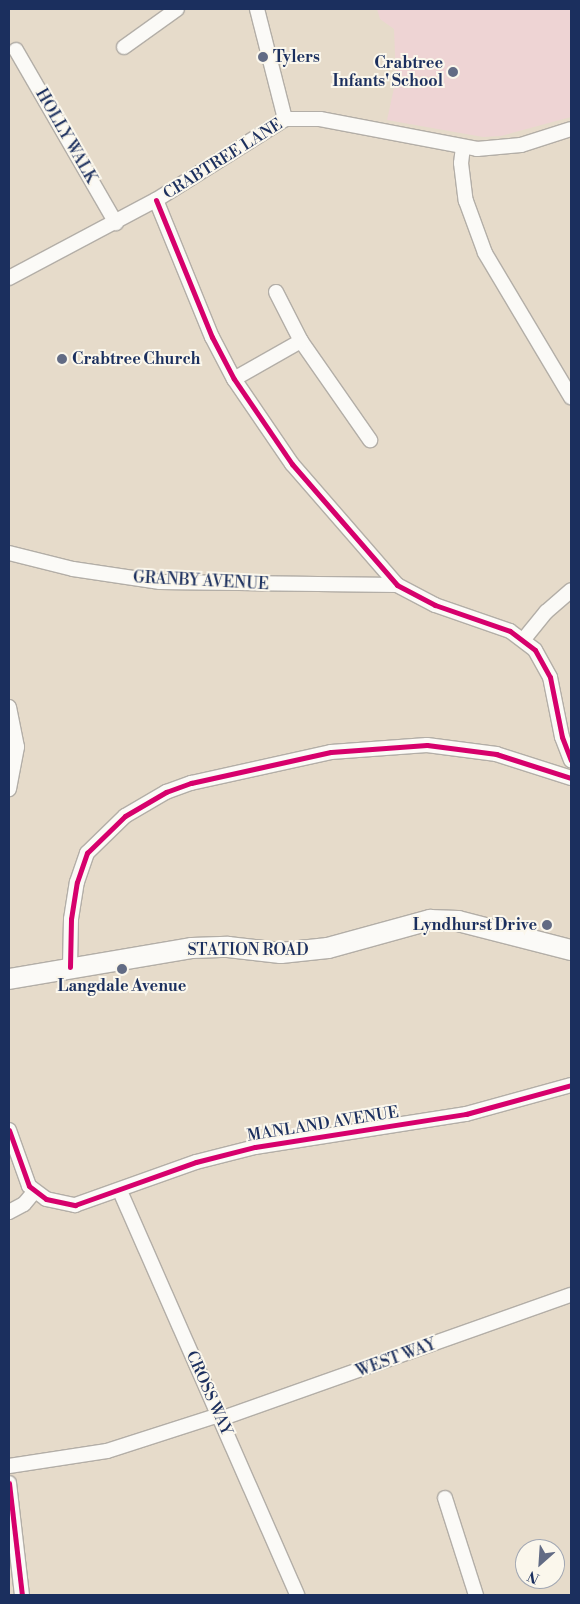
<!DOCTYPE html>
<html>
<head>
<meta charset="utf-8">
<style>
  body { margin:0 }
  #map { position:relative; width:580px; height:1604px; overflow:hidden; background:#e6dbca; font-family:"Libre Bodoni",serif }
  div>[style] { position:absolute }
  .built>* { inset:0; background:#eed4d4 }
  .roads { filter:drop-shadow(1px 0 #b3aea7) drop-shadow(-1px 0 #b3aea7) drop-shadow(0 1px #b3aea7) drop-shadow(0 -1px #b3aea7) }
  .minor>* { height:14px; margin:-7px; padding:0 7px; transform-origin:7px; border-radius:7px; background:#fbfaf7 }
  .secondary>* { height:20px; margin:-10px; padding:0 10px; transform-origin:10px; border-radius:10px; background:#fbfaf7 }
  .cycleway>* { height:5px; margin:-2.5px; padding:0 2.5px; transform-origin:2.5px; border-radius:2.5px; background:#d6006c }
  .dots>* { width:14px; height:14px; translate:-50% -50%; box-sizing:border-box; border:2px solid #fbf7ec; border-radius:50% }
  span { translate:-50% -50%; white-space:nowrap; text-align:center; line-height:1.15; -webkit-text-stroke:4px #fbf7ec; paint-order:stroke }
  .poi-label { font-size:16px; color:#1b2f5e; font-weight:700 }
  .left { translate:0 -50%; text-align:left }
  .right { translate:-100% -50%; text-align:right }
  .street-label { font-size:16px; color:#1b2f5e }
  .frame { position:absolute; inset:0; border:10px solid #1b2f5e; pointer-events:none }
  .north { position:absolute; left:515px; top:1539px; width:50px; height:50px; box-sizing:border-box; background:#fbf7ec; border:1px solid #a1a7b3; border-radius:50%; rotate:206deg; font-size:14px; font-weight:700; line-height:20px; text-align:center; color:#1b2f5e }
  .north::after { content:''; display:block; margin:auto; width:18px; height:22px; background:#626b84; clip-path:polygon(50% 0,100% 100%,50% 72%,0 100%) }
</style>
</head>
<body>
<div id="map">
  <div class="built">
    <i style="clip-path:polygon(377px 9px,571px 9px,571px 117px,501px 136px,483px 137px,387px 120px,396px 79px,394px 29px,380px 19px)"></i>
  </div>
  <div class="roads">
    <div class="minor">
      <i style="left:257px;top:9px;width:114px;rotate:75.7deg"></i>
      <i style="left:124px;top:47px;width:65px;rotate:-35.6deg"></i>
      <i style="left:16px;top:50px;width:200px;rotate:60deg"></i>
      <i style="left:463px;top:147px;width:16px;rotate:97deg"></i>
      <i style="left:461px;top:163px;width:38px;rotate:83deg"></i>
      <i style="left:466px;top:201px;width:55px;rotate:69.9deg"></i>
      <i style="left:485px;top:253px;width:168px;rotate:59.2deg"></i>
      <i style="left:156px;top:200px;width:148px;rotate:67.8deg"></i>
      <i style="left:212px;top:337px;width:47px;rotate:62.4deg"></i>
      <i style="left:234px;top:379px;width:103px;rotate:55.7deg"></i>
      <i style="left:292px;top:464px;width:160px;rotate:49deg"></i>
      <i style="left:397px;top:585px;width:43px;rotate:27.8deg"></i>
      <i style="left:435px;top:605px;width:79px;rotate:19.1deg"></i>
      <i style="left:510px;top:631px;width:31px;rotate:37deg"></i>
      <i style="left:535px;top:650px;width:31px;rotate:61deg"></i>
      <i style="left:550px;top:677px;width:61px;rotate:78.7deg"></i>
      <i style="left:562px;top:737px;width:25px;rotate:69deg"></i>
      <i style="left:9px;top:278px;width:166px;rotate:-28deg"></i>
      <i style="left:156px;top:200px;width:152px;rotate:-32.1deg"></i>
      <i style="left:285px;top:119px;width:35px"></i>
      <i style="left:320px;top:119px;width:160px;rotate:10.8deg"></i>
      <i style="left:477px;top:149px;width:44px;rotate:-5.2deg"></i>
      <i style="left:521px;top:145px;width:52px;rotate:-17.7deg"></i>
      <i style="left:276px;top:292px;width:55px;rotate:63deg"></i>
      <i style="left:301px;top:341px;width:121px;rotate:55.1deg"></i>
      <i style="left:234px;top:379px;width:77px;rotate:-29.6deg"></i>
      <i style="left:9px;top:553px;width:66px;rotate:14deg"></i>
      <i style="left:73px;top:569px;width:88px;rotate:8.5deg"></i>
      <i style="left:160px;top:582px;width:237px;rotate:0.7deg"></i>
      <i style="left:524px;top:639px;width:35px;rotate:-51deg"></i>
      <i style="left:546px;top:612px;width:33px;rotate:-41deg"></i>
      <i style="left:9px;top:707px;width:41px;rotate:78.7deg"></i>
      <i style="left:17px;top:747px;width:43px;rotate:100.8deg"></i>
      <i style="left:70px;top:967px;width:48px;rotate:-88.8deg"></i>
      <i style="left:71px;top:919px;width:37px;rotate:-81deg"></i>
      <i style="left:77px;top:882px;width:31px;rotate:-71deg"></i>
      <i style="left:87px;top:853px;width:53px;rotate:-44.2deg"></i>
      <i style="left:125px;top:816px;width:48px;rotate:-30.3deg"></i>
      <i style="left:166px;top:792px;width:27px;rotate:-20deg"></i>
      <i style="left:191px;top:783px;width:143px;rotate:-12.5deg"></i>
      <i style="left:331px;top:752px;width:96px;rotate:-4.2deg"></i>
      <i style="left:427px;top:745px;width:70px;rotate:7.4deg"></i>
      <i style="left:496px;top:754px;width:79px;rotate:17.7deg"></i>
      <i style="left:9px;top:1130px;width:59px;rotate:70.3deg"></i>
      <i style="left:29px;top:1186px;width:21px;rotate:37deg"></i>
      <i style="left:46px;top:1199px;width:30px;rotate:12deg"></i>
      <i style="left:75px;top:1205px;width:128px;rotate:-19.6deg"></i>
      <i style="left:196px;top:1162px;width:61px;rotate:-14.3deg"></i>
      <i style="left:255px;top:1147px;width:214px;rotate:-8.9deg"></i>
      <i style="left:466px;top:1114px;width:109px;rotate:-15.4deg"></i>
      <i style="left:120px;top:1191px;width:441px;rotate:66.3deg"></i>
      <i style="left:9px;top:1212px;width:17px;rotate:-28deg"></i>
      <i style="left:24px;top:1204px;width:16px;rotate:-50deg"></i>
      <i style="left:220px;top:1419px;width:372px;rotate:-19.5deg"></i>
      <i style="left:9px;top:1466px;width:99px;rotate:-8.7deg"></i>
      <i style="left:107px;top:1451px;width:118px;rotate:-17.8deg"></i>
      <i style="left:9px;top:1483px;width:113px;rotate:83.4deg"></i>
      <i style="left:445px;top:1498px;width:102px;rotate:72.3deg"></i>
    </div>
    <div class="secondary">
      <i style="left:9px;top:979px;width:186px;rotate:-9.6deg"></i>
      <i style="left:192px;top:948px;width:36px;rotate:-2deg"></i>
      <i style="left:228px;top:947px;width:53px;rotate:6.5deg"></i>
      <i style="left:281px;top:953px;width:47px;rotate:-6.1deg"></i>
      <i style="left:328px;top:948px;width:106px;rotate:-15.4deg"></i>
      <i style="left:430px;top:920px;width:28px;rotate:2deg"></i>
      <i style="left:458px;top:921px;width:117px;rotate:14.4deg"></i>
    </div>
  </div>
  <div class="cycleway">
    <i style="left:156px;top:200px;width:148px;rotate:67.8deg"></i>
    <i style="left:212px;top:337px;width:47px;rotate:62.4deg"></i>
    <i style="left:234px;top:379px;width:103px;rotate:55.7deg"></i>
    <i style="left:292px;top:464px;width:160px;rotate:49deg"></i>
    <i style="left:397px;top:585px;width:43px;rotate:27.8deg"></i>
    <i style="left:435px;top:605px;width:79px;rotate:19.1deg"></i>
    <i style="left:510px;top:631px;width:31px;rotate:37deg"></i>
    <i style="left:535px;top:650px;width:31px;rotate:61deg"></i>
    <i style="left:550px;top:677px;width:61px;rotate:78.7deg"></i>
    <i style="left:562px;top:737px;width:25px;rotate:69deg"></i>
    <i style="left:70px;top:967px;width:48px;rotate:-88.8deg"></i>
    <i style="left:71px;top:919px;width:37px;rotate:-81deg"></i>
    <i style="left:77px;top:882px;width:31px;rotate:-71deg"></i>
    <i style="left:87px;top:853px;width:53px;rotate:-44.2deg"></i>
    <i style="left:125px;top:816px;width:48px;rotate:-30.3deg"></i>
    <i style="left:166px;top:792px;width:27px;rotate:-20deg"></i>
    <i style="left:191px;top:783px;width:143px;rotate:-12.5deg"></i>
    <i style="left:331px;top:752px;width:96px;rotate:-4.2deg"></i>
    <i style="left:427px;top:745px;width:70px;rotate:7.4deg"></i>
    <i style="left:496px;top:754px;width:79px;rotate:17.7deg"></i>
    <i style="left:9px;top:1130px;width:59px;rotate:70.3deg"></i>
    <i style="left:29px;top:1186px;width:21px;rotate:37deg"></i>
    <i style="left:46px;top:1199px;width:30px;rotate:12deg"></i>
    <i style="left:75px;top:1205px;width:128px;rotate:-19.6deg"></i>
    <i style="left:196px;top:1162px;width:61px;rotate:-14.3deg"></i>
    <i style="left:255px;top:1147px;width:214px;rotate:-8.9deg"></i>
    <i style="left:466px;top:1114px;width:109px;rotate:-15.4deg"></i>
    <i style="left:9px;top:1483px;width:113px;rotate:83.4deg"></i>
  </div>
  <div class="dots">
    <i style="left:263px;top:57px;background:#626b84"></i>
    <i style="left:453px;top:72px;background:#626b84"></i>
    <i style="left:62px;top:359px;background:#626b84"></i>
    <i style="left:547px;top:925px;background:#626b84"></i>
    <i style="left:122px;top:969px;background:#626b84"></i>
  </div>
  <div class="poi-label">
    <span class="left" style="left:273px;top:57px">Tylers</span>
    <span class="right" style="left:443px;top:72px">Crabtree<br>Infants' School</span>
    <span class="left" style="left:72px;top:359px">Crabtree Church</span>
    <span class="right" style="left:537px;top:925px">Lyndhurst Drive</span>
    <span style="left:122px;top:986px">Langdale Avenue</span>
  </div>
  <div class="street-label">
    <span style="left:66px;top:136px;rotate:60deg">HOLLY WALK</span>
    <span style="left:223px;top:159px;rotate:-32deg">CRABTREE LANE</span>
    <span style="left:201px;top:581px;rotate:3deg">GRANBY AVENUE</span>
    <span style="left:248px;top:950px">STATION ROAD</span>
    <span style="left:323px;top:1124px;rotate:-9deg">MANLAND AVENUE</span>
    <span style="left:396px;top:1358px;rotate:-20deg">WEST WAY</span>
    <span style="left:209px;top:1393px;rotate:66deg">CROSS WAY</span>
  </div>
  <div class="frame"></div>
  <div class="north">N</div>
</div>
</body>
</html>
